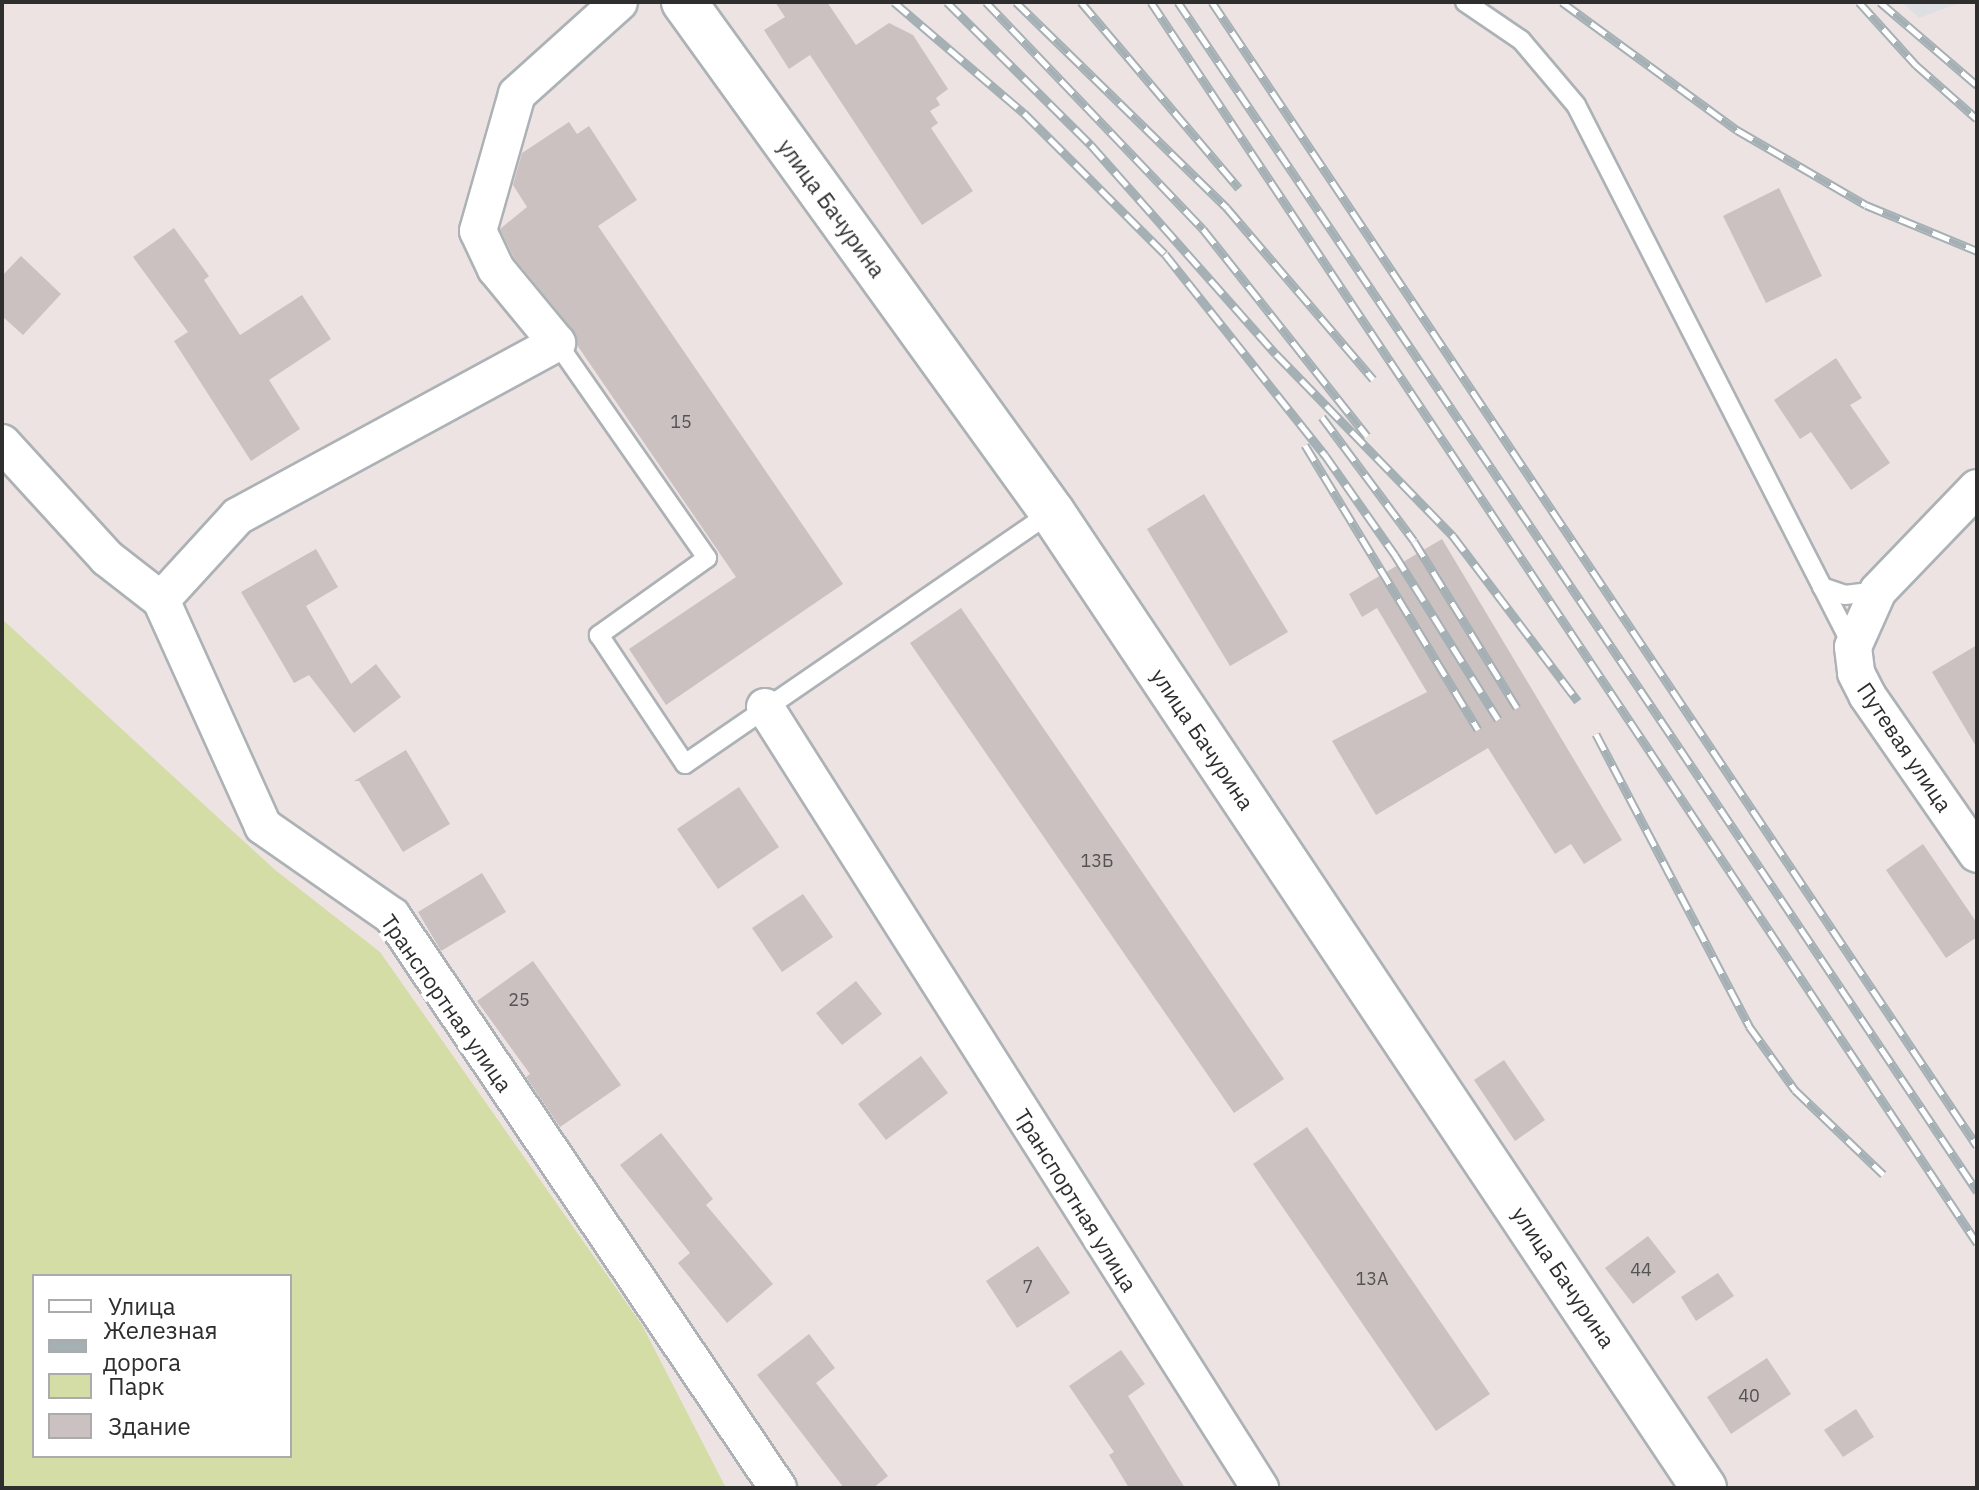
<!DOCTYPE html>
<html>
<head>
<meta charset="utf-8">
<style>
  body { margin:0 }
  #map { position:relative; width:1979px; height:1490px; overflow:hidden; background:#ede3e2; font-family:"IBM Plex Sans",sans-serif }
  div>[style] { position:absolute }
  .industrial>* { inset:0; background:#dedfe3 }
  .green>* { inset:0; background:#d4dda6 }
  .building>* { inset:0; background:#cac1c0 }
  .roads { filter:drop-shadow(2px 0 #acb2b5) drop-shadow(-2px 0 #acb2b5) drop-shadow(0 2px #acb2b5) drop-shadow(0 -2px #acb2b5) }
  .service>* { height:18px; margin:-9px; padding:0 9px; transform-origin:9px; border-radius:9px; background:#fff }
  .minor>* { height:36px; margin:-18px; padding:0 18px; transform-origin:18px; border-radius:18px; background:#fff }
  .tertiary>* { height:44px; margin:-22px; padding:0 22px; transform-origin:22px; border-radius:22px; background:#fff }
  .rail>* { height:9px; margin-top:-4.5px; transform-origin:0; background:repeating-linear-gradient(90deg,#fff 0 18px,#a5b0b5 0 36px); box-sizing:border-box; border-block:2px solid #a5b0b5 }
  span { translate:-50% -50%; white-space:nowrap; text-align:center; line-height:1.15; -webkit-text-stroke:8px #fff; paint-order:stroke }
  .number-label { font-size:18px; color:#555352 }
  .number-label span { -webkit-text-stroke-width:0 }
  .street-label { font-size:22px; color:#2e2e2e }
  .frame { position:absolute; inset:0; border:4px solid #2e2e2e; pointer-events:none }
  .legend { position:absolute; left:32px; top:1274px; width:260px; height:184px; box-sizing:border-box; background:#fff; border:2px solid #ababab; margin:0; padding:10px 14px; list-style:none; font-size:24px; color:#2e2e2e }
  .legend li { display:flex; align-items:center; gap:16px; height:40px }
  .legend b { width:40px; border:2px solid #ababab }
</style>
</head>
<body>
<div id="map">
  <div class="industrial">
    <i style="clip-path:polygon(1902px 2px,1962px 2px,1919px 18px)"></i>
  </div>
  <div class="green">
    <i style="clip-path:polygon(evenodd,2px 619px,274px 869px,380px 952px,642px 1325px,726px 1488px,2px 1488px,2px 619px,34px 1276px,290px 1276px,290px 1456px,34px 1456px,34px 1276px)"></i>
  </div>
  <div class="building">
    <i style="clip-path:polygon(775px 2px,827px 2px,856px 45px,889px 23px,913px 35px,948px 89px,936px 98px,940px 105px,930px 111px,938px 123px,931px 128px,973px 191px,922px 225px,810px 55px,789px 69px,764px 30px,785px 17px)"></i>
    <i style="clip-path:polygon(569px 122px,577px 134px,589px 126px,637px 200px,598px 226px,843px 584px,666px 705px,629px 649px,736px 577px,577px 345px,573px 330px,514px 258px,500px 229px,527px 207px,513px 185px,522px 153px)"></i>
    <i style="clip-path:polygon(1779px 188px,1822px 276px,1766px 303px,1723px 216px)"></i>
    <i style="clip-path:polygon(174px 228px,209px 276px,204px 280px,240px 335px,302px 295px,331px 339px,269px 380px,300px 429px,251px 461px,174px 341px,188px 332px,133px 257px)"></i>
    <i style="clip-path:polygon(21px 256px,61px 294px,23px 335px,2px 316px,2px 276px)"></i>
    <i style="clip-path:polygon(1836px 358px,1862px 398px,1850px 405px,1890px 463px,1851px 490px,1811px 432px,1800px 439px,1774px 400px)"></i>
    <i style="clip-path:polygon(1204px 494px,1288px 632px,1230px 666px,1147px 529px)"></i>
    <i style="clip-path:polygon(1442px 539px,1622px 840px,1584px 864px,1571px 844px,1555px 854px,1488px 748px,1376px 815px,1332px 741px,1427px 692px,1377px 608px,1362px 617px,1349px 594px)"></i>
    <i style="clip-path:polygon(316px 549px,338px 587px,306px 606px,351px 684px,376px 664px,401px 697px,354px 733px,309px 675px,294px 683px,241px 592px)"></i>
    <i style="clip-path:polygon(961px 608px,1284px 1079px,1234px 1113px,910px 643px)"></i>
    <i style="clip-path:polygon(1977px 645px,1977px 748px,1932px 672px)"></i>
    <i style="clip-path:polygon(406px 750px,450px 824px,403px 852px,359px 781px,354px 781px)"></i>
    <i style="clip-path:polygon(739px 787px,779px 847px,718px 889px,677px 829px)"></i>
    <i style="clip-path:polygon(1923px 844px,1977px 923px,1977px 937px,1946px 958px,1886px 870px)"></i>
    <i style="clip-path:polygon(482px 873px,506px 912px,441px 951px,418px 912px)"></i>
    <i style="clip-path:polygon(803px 894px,833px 937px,782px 972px,752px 928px)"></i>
    <i style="clip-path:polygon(533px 961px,621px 1085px,560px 1127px,526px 1077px,530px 1074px,477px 1001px)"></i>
    <i style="clip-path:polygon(856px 981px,882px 1014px,842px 1045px,816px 1013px)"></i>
    <i style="clip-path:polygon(921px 1056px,948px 1093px,886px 1140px,858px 1104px)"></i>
    <i style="clip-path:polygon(1504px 1060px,1545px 1120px,1515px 1141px,1474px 1080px)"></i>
    <i style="clip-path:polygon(1307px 1127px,1490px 1394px,1436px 1431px,1253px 1164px)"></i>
    <i style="clip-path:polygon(661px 1133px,713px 1199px,706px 1205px,773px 1284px,727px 1323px,678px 1263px,690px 1253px,620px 1165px)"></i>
    <i style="clip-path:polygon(1648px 1236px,1676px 1272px,1633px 1304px,1605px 1268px)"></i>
    <i style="clip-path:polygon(1038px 1246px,1070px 1293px,1017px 1328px,986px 1281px)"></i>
    <i style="clip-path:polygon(1718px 1273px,1734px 1296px,1696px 1321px,1681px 1297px)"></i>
    <i style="clip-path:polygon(809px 1334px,835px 1368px,816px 1383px,888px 1476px,873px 1488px,844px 1488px,757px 1375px)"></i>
    <i style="clip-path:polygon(1121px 1350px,1145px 1384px,1128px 1396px,1185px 1488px,1129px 1488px,1109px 1455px,1114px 1452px,1069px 1386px)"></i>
    <i style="clip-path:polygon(1767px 1358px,1791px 1394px,1731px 1434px,1707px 1397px)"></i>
    <i style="clip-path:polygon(1856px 1409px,1874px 1437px,1843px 1457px,1824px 1430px)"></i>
  </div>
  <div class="roads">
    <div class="service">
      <i style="left:1465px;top:2px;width:68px;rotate:34.2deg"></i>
      <i style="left:1521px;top:40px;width:85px;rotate:49.8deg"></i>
      <i style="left:1576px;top:105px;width:609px;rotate:62.93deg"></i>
      <i style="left:557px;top:343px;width:262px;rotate:55.1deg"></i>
      <i style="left:707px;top:558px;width:133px;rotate:144.5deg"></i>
      <i style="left:599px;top:635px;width:155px;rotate:56.3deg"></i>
      <i style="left:685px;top:764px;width:445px;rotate:-34.5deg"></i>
      <i style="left:1822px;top:587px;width:24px;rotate:19deg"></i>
      <i style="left:1845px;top:595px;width:33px;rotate:-7deg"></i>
    </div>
    <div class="minor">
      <i style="left:2px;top:443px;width:156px;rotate:47.6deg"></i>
      <i style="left:107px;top:558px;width:68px;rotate:37.9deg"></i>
      <i style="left:161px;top:600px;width:248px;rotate:65.7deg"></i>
      <i style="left:263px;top:826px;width:157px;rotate:34.9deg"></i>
      <i style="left:392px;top:916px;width:690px;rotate:55.99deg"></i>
      <i style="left:1977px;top:488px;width:143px;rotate:133.9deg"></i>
      <i style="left:1878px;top:591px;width:61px;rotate:114.1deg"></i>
      <i style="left:1853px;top:647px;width:26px;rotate:83deg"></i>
      <i style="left:1856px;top:673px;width:25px;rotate:63deg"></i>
      <i style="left:1867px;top:695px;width:193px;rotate:55.3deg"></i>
      <i style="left:161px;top:600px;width:114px;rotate:-47.5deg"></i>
      <i style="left:238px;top:516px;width:363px;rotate:-28.5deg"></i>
      <i style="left:557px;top:343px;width:96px;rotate:-129.5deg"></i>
      <i style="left:496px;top:269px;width:42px;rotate:-115.3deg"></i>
      <i style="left:478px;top:231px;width:142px;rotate:-74.1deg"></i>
      <i style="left:517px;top:94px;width:137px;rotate:-42deg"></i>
      <i style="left:765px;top:707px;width:925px;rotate:57.63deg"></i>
    </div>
    <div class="tertiary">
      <i style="left:684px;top:2px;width:629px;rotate:54.19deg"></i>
      <i style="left:1052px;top:512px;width:1174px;rotate:56.26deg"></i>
    </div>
  </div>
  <div class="rail">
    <i style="left:894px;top:2px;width:171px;rotate:40.5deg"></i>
    <i style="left:1024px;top:113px;width:199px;rotate:45deg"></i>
    <i style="left:1165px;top:254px;width:257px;rotate:51.5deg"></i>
    <i style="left:1325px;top:455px;width:122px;rotate:55deg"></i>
    <i style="left:1395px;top:555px;width:194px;rotate:57.9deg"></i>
    <i style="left:947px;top:2px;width:203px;rotate:44.8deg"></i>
    <i style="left:1091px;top:145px;width:279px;rotate:48.5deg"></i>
    <i style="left:1276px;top:354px;width:254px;rotate:45.8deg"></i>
    <i style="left:1453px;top:536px;width:207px;rotate:52.9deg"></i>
    <i style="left:986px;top:2px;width:314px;rotate:46.3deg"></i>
    <i style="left:1203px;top:229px;width:264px;rotate:51.6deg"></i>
    <i style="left:1016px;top:2px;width:295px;rotate:44.3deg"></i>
    <i style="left:1227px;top:208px;width:225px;rotate:49.5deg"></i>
    <i style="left:1081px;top:2px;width:244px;rotate:49.7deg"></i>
    <i style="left:1151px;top:2px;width:1491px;rotate:56.35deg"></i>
    <i style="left:1178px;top:2px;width:1433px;rotate:56.1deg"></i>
    <i style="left:1212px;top:2px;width:1376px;rotate:56.23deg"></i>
    <i style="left:1562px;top:2px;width:217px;rotate:36.2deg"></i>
    <i style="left:1737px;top:130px;width:149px;rotate:30.2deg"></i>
    <i style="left:1866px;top:205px;width:120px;rotate:22.5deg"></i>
    <i style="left:1859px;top:2px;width:85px;rotate:47.9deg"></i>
    <i style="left:1916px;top:65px;width:81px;rotate:41.5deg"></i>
    <i style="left:1880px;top:2px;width:128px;rotate:40.6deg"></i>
    <i style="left:1322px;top:417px;width:154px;rotate:53.4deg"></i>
    <i style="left:1414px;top:541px;width:196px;rotate:58.3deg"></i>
    <i style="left:1305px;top:445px;width:333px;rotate:58.7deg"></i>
    <i style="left:1596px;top:734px;width:330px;rotate:62.3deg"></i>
    <i style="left:1749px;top:1026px;width:79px;rotate:54.3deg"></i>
    <i style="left:1795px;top:1090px;width:122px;rotate:43.7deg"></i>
  </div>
  <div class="number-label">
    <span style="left:681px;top:422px">15</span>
    <span style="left:1097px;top:861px">13Б</span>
    <span style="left:519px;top:1000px">25</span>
    <span style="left:1641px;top:1270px">44</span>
    <span style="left:1372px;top:1279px">13А</span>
    <span style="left:1028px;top:1287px">7</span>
    <span style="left:1749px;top:1396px">40</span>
  </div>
  <div class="street-label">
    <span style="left:832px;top:208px;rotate:54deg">улица Бачурина</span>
    <span style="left:1203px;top:739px;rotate:56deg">улица Бачурина</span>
    <span style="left:1905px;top:747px;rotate:56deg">Путевая улица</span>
    <span style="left:447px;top:1003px;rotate:55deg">Транспортная улица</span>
    <span style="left:1076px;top:1200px;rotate:58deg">Транспортная улица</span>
    <span style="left:1564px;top:1277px;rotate:56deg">улица Бачурина</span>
  </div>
  <div class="frame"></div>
  <ul class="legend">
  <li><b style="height:10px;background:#fff"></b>Улица</li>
  <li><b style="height:10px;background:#a5b0b5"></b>Железная дорога</li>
  <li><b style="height:22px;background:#d4dda6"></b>Парк</li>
  <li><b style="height:22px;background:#cac1c0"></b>Здание</li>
  </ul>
</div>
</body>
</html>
